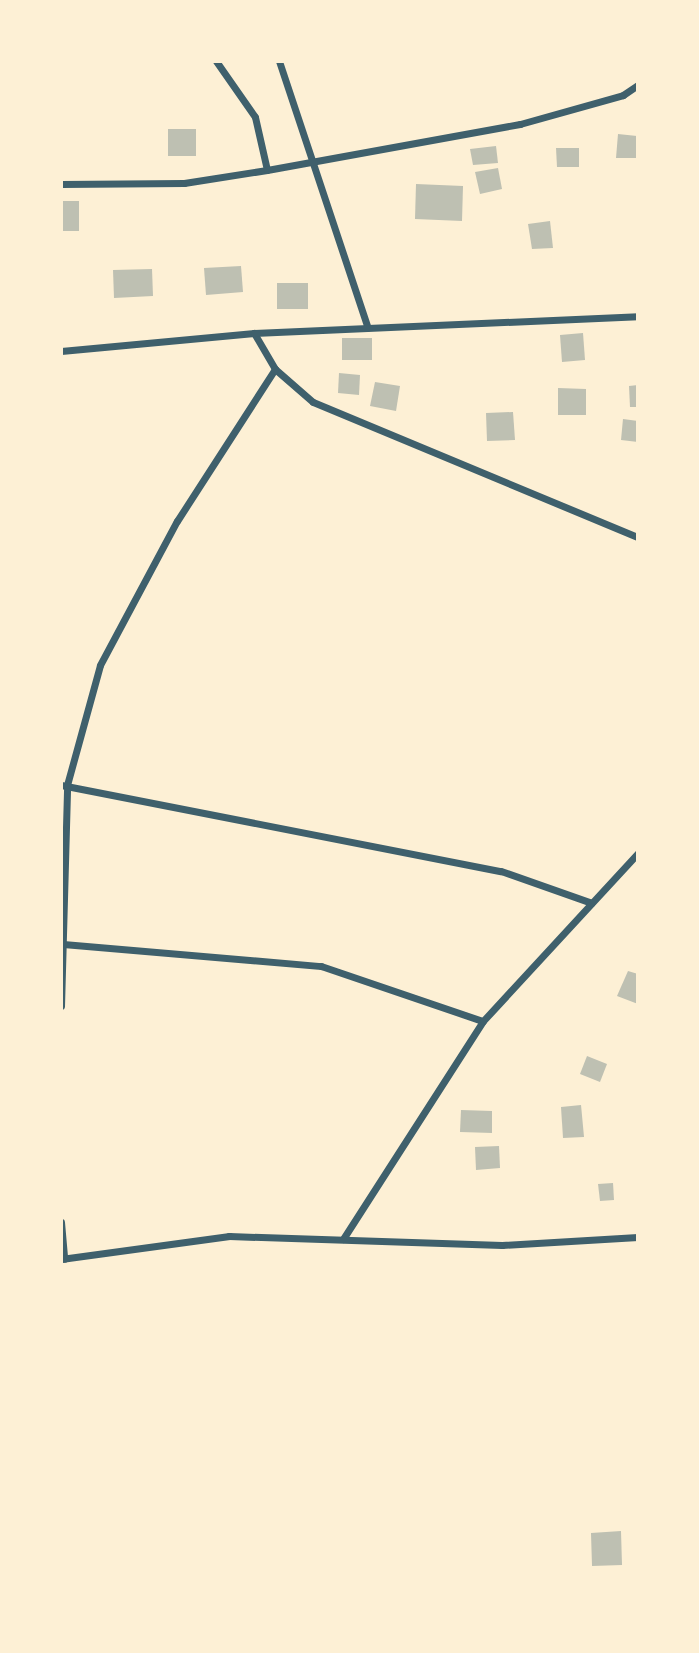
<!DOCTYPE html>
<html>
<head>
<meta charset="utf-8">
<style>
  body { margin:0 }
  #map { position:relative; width:699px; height:1653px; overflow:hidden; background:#fdf0d5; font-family:Overpass,sans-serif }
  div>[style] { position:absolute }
  .building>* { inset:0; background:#bec0b2 }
  .minor>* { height:7px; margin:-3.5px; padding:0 3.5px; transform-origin:3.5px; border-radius:3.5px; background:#3f606c }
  span { translate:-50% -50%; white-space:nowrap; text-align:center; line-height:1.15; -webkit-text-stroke:5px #fdf0d5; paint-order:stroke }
  .frame { position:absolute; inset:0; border:63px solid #fdf0d5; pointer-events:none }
</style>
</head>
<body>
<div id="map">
  <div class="building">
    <i style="clip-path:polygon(168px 129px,196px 129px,196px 156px,168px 156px)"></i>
    <i style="clip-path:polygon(618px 134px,637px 136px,636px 158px,616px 158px)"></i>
    <i style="clip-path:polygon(496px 146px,498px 163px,473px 165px,470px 149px)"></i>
    <i style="clip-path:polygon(556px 148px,579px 148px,579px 167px,557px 167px)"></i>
    <i style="clip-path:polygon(498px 168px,502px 189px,480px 194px,475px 172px)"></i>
    <i style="clip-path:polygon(416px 184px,463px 186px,462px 221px,415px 219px)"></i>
    <i style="clip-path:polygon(61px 201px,79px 201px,79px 231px,61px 231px)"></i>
    <i style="clip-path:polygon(550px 221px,553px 248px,532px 249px,528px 224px)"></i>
    <i style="clip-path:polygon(241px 266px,243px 292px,206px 295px,204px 268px)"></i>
    <i style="clip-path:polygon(152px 269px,153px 296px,114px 298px,113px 270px)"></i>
    <i style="clip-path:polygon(277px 283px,308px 283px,308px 309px,277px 309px)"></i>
    <i style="clip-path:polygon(583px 333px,585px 360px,562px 362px,560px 335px)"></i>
    <i style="clip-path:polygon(342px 338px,372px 338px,372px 360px,342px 360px)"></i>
    <i style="clip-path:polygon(339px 373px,360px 375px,359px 395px,338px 393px)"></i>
    <i style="clip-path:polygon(375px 382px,400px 386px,396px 411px,370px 406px)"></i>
    <i style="clip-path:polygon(638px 385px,638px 407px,630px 407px,629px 386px)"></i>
    <i style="clip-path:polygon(558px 388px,586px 389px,586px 415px,558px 415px)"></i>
    <i style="clip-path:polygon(513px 412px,515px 440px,487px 441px,486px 413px)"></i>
    <i style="clip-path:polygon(623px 419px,638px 421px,638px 442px,621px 440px)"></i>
    <i style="clip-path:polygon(628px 971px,638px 974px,638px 1004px,617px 996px)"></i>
    <i style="clip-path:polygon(587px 1056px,607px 1064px,600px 1082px,580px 1074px)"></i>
    <i style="clip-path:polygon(581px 1105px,584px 1137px,563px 1138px,561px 1107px)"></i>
    <i style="clip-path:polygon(461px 1110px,492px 1111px,492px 1133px,460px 1132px)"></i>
    <i style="clip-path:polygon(499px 1146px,500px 1168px,476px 1170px,475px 1147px)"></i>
    <i style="clip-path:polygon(613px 1183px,614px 1200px,600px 1201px,598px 1184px)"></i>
    <i style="clip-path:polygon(621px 1531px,622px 1565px,592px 1566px,591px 1533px)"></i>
  </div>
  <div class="minor">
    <i style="left:216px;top:61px;width:68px;rotate:55.1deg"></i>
    <i style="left:255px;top:117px;width:54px;rotate:77.2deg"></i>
    <i style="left:279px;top:61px;width:281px;rotate:71.6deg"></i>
    <i style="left:61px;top:184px;width:123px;rotate:-0.5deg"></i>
    <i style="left:184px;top:183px;width:84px;rotate:-8.9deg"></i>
    <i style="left:267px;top:170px;width:257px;rotate:-10.3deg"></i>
    <i style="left:520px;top:124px;width:107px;rotate:-15.7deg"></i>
    <i style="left:623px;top:95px;width:18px;rotate:-34deg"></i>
    <i style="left:254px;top:333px;width:42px;rotate:59.7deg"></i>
    <i style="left:275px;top:369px;width:50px;rotate:41deg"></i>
    <i style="left:313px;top:402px;width:352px;rotate:22.6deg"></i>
    <i style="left:61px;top:351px;width:194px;rotate:-5.3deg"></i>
    <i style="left:254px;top:333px;width:384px;rotate:-2.5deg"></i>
    <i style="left:61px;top:785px;width:448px;rotate:11.1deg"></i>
    <i style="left:501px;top:871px;width:96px;rotate:19.4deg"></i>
    <i style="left:63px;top:944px;width:259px;rotate:4.9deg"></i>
    <i style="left:321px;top:966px;width:171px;rotate:18.8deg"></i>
    <i style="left:61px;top:1006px;width:221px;rotate:-88.4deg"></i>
    <i style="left:67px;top:785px;width:124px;rotate:-74.6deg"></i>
    <i style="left:100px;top:665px;width:163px;rotate:-61.9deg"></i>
    <i style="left:177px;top:521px;width:181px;rotate:-57.2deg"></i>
    <i style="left:61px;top:1222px;width:37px;rotate:85deg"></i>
    <i style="left:343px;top:1239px;width:259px;rotate:-57.3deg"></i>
    <i style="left:483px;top:1021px;width:229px;rotate:-47.3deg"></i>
    <i style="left:61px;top:1259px;width:170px;rotate:-7.8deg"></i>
    <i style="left:229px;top:1236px;width:273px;rotate:1.9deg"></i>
    <i style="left:502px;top:1245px;width:136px;rotate:-3.4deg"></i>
  </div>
  <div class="frame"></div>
</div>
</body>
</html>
